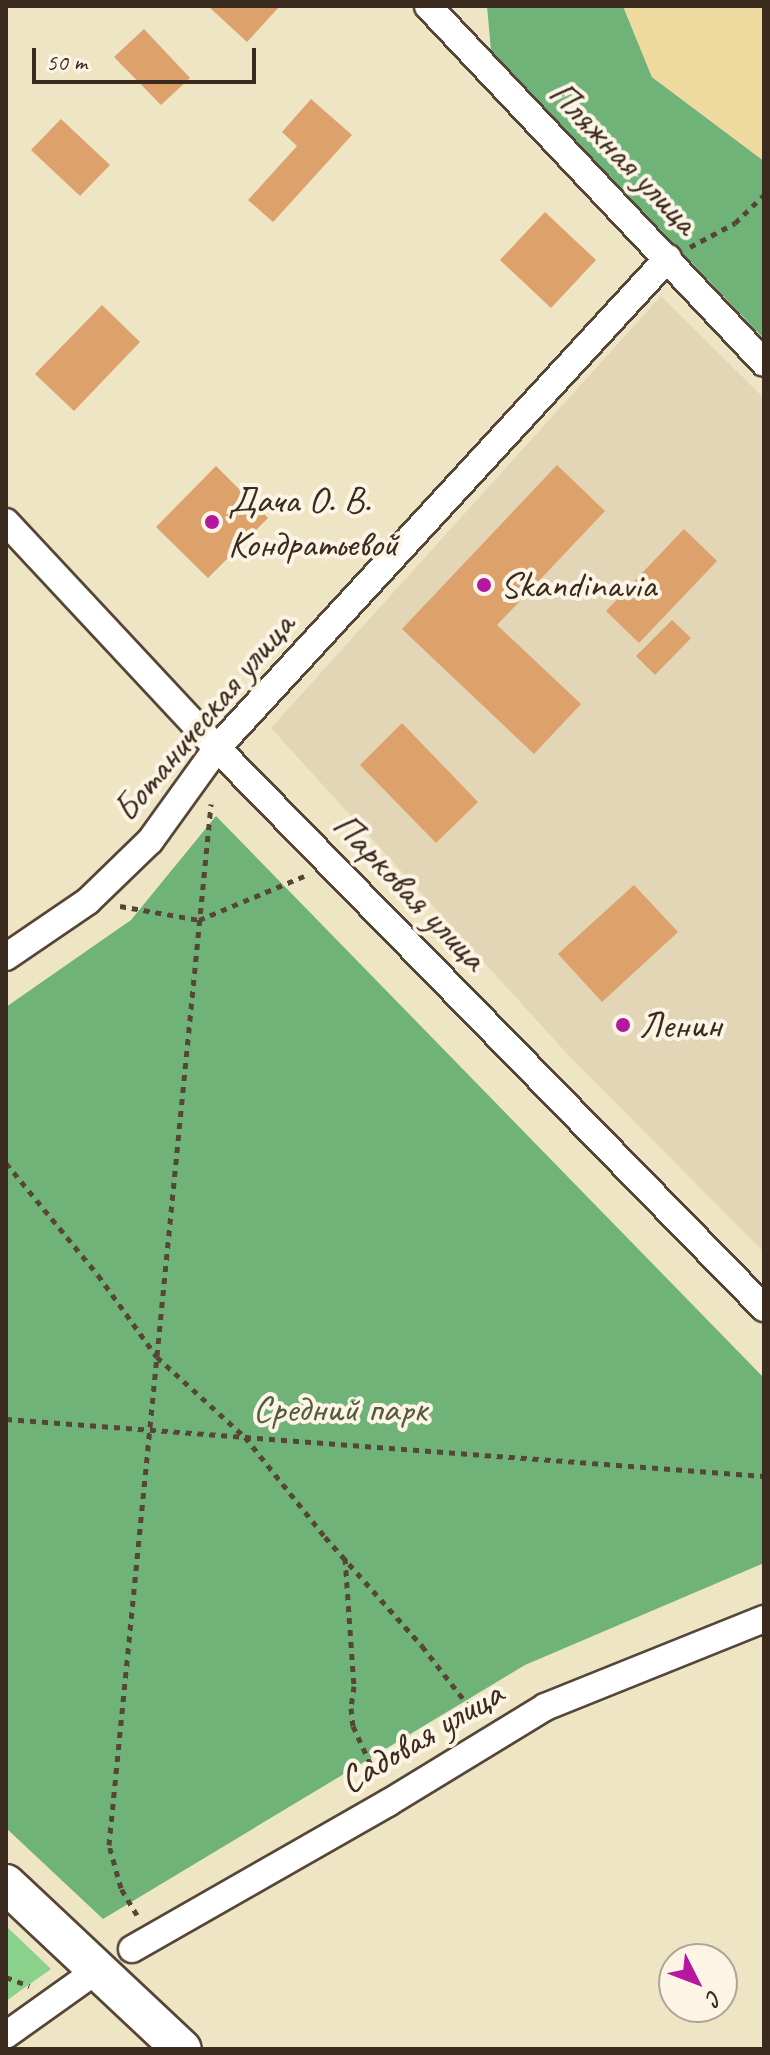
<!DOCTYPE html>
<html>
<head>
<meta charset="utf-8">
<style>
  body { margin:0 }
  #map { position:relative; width:770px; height:2055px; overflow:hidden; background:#eee5c5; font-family:Caveat,sans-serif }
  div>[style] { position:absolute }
  .built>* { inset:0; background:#e2d6b7 }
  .green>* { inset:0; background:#8ad18c }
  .forest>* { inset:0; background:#6fb378 }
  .sand>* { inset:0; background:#eeda9e }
  .building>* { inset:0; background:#dda16b }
  .path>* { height:5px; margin-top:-2.5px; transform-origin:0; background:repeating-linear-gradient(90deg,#564637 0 6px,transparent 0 12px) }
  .roads { filter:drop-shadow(2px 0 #564637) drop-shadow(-2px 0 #564637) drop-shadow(0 2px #564637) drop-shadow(0 -2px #564637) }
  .street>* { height:26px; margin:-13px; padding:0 13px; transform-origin:13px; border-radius:13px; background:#fff }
  .secondary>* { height:38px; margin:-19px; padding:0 19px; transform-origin:19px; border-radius:19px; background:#fff }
  .dots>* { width:22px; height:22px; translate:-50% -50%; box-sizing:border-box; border:4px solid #fcf5e5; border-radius:50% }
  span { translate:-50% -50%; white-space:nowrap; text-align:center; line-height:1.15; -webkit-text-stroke:8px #fcf5e5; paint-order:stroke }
  .street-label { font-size:38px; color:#3b2a1e }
  .poi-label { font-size:38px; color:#3b2a1e }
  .left { translate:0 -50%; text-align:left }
  .park-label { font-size:38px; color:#535c3f }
  .frame { position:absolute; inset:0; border:8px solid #3b2a1e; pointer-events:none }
  .north { position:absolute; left:658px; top:1943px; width:80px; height:80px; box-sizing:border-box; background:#fcf5e5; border:2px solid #afa495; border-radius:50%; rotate:132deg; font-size:22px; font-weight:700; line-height:32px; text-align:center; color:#3b2a1e }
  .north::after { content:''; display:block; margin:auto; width:28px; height:36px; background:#b5179e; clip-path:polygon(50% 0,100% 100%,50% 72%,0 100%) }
  .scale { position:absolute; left:32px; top:48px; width:224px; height:36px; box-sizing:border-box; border:4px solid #3b2a1e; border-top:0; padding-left:10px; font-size:24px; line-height:28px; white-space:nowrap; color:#3b2a1e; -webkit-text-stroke:6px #fcf5e5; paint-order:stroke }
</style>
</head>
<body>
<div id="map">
  <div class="built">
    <i style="clip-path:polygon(661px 296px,764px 398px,764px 1252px,571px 1058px,271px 728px)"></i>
  </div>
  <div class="green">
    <i style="clip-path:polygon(6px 1926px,51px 1969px,6px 2001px)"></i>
  </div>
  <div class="forest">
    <i style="clip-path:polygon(487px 6px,623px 6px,652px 77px,764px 161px,764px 339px,491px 51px)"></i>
    <i style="clip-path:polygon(216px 816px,764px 1378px,764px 1563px,525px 1665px,103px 1919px,6px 1828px,6px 1007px,131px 920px)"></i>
  </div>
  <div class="sand">
    <i style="clip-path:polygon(623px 6px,764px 6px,764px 161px,652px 77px)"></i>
  </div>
  <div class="building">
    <i style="clip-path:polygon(208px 6px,280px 6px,247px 42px)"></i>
    <i style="clip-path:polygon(144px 29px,190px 78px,161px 105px,114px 57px)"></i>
    <i style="clip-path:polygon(311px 99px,352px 135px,273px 222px,248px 200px,297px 146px,282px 132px)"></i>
    <i style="clip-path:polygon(61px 119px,110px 165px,80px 196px,31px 150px)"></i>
    <i style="clip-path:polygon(545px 212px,596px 260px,551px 308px,500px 260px)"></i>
    <i style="clip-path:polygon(102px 305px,140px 342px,74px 411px,35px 374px)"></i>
    <i style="clip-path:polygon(557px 465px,605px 511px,497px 625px,581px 704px,534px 754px,402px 629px)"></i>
    <i style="clip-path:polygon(216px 466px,268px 518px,208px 578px,156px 527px)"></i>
    <i style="clip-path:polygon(684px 529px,717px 561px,639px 643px,606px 611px)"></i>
    <i style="clip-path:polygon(672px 620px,691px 638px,655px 675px,636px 656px)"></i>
    <i style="clip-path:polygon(402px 723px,478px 802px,436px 843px,360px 765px)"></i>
    <i style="clip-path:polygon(634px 885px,678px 932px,602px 1002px,558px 954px)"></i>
  </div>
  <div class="path">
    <i style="left:690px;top:247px;width:51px;rotate:-28.1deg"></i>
    <i style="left:735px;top:223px;width:40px;rotate:-44deg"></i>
    <i style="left:120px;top:906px;width:80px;rotate:10deg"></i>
    <i style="left:199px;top:920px;width:114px;rotate:-22.7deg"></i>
    <i style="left:6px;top:1163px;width:145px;rotate:50.6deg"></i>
    <i style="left:98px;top:1275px;width:101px;rotate:54.3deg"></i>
    <i style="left:157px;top:1357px;width:119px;rotate:42.3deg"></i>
    <i style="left:245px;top:1437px;width:128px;rotate:51.3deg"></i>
    <i style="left:325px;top:1537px;width:146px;rotate:48.3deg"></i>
    <i style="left:422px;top:1646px;width:91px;rotate:52.1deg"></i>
    <i style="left:6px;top:1419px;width:760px;rotate:4.3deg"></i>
    <i style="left:345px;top:1558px;width:128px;rotate:86deg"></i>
    <i style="left:354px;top:1686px;width:22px;rotate:98deg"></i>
    <i style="left:351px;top:1708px;width:18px;rotate:84deg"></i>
    <i style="left:353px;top:1726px;width:57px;rotate:65.2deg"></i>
    <i style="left:137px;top:1915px;width:31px;rotate:-121deg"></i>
    <i style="left:121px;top:1888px;width:45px;rotate:-105.6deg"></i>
    <i style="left:109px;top:1845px;width:1046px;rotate:-84.4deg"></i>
    <i style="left:6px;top:1977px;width:25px;rotate:21deg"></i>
  </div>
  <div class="roads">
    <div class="street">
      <i style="left:428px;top:6px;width:490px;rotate:46.7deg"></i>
      <i style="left:6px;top:522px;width:309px;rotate:47deg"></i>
      <i style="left:217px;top:748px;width:783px;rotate:45.67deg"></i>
      <i style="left:6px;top:957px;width:99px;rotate:-34.3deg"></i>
      <i style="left:88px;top:901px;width:86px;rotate:-44.1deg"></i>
      <i style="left:150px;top:841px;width:115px;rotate:-54.2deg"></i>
      <i style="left:217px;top:748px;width:666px;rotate:-47.37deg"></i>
      <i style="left:132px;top:1949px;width:295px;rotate:-29.7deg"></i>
      <i style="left:388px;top:1803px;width:184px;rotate:-31.4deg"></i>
      <i style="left:545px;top:1707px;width:236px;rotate:-21.9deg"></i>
      <i style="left:6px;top:2035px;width:112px;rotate:-35.5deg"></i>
    </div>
    <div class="secondary">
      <i style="left:6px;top:1884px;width:241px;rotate:43.2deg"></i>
    </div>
  </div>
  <div class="dots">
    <i style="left:212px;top:522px;background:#b5179e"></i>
    <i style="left:484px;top:585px;background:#b5179e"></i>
    <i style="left:623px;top:1025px;background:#b5179e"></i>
  </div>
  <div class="street-label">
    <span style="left:624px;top:157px;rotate:46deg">Пляжная улица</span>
    <span style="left:203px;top:717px;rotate:-50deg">Ботаническая улица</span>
    <span style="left:410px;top:891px;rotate:46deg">Парковая улица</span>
    <span style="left:421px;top:1737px;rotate:-31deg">Садовая улица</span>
  </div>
  <div class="poi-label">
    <span class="left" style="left:228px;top:522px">Дача О. В.<br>Кондратьевой</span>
    <span class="left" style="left:500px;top:585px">Skandinavia</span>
    <span class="left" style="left:639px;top:1025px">Ленин</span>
  </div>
  <div class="park-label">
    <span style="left:340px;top:1409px">Средний парк</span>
  </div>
  <div class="frame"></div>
  <div class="north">С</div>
  <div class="scale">50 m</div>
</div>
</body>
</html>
